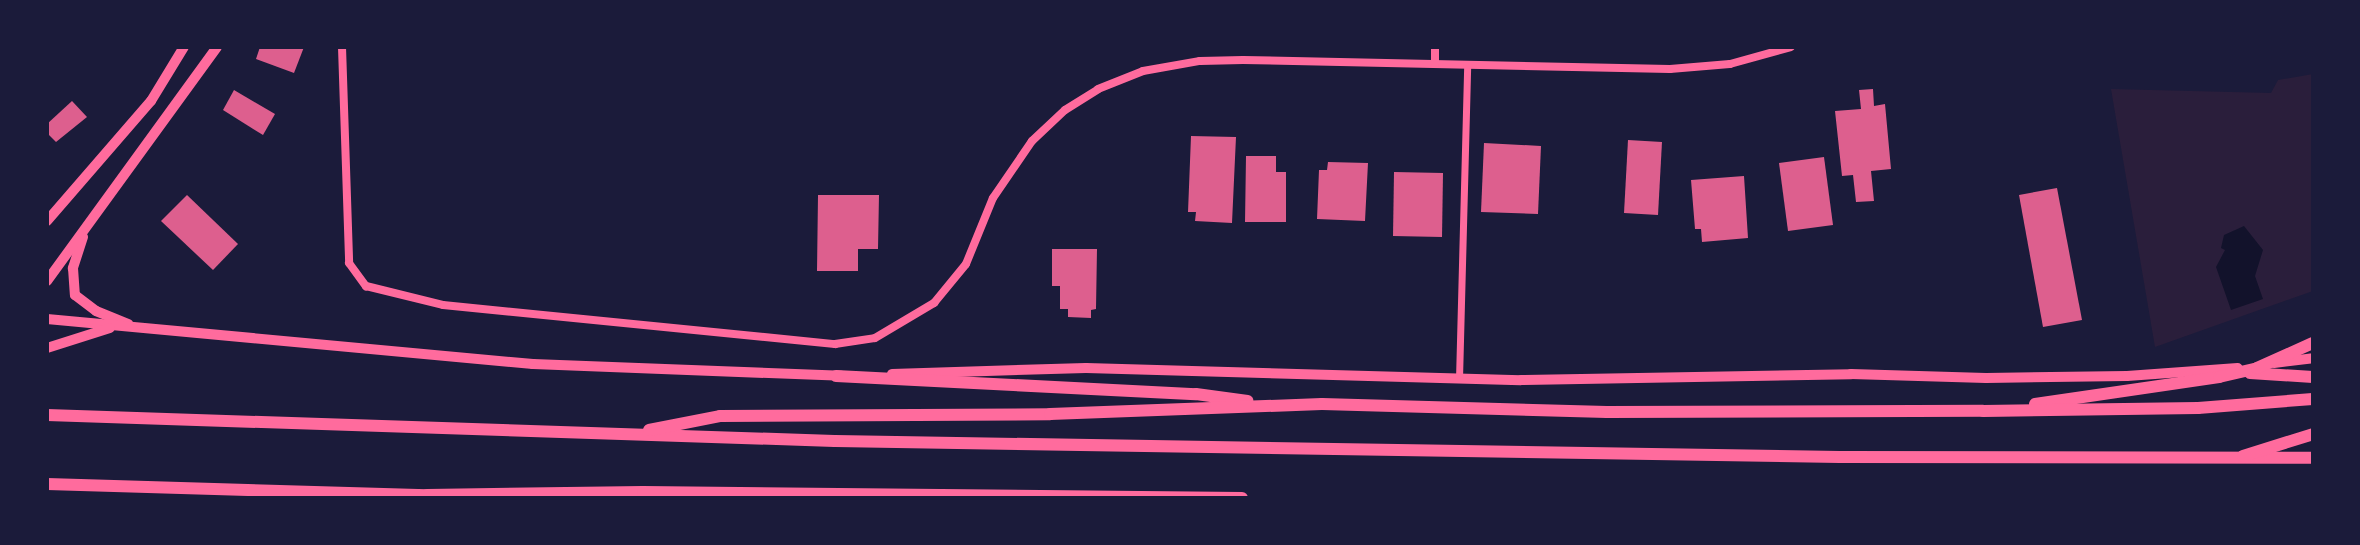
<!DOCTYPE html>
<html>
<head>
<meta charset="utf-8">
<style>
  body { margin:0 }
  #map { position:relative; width:2360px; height:545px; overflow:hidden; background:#1b1b3a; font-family:"Sofia Sans Condensed",sans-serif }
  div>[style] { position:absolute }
  .green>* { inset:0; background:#2a1e3b }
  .water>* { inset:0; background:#12122b }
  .building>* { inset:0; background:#dd5f8e }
  .minor>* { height:7px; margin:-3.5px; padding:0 3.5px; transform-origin:3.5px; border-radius:3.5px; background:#ff6b9d }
  .tertiary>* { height:8px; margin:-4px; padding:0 4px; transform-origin:4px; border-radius:4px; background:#ff6b9d }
  .secondary>* { height:10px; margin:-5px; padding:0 5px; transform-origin:5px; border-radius:5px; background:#ff6b9d }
  .motorway>* { height:12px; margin:-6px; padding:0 6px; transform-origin:6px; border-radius:6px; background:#ff6b9d }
  span { translate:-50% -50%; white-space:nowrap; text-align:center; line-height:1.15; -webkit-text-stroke:7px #1b1b3a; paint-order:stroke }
  .frame { position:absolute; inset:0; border:49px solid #1b1b3a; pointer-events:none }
</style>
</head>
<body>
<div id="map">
  <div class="green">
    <i style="clip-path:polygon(2313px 74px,2313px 291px,2155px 347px,2111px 89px,2271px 93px,2278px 80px)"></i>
  </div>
  <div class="water">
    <i style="clip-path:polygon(2244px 226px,2263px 250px,2255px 276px,2263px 299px,2231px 310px,2216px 267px,2225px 250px,2221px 248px,2224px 235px)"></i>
  </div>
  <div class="building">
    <i style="clip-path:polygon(260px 47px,304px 47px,294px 73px,256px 59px)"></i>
    <i style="clip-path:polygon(1873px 89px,1874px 106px,1885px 104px,1891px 169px,1871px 171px,1874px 201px,1856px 202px,1853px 175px,1842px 176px,1835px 111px,1861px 109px,1859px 90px)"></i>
    <i style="clip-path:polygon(234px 90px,275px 114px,263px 135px,223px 110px)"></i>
    <i style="clip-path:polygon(72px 101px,87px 117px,56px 142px,47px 133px,47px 124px)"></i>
    <i style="clip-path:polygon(1191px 136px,1236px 137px,1232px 223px,1195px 221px,1196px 212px,1188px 212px)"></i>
    <i style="clip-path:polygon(1628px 140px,1662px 142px,1658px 215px,1624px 213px)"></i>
    <i style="clip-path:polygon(1484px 143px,1541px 146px,1538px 214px,1481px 212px)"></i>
    <i style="clip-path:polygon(1246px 156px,1276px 156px,1276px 172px,1286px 172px,1286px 222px,1245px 222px)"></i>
    <i style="clip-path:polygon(1824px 157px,1833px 225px,1788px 231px,1779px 163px)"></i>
    <i style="clip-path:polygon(1328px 162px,1368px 163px,1365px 221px,1317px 219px,1319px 170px,1327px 170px)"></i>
    <i style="clip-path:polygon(1394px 172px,1443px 173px,1442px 237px,1393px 236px)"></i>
    <i style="clip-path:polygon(1744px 176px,1748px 238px,1702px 242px,1701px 229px,1695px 229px,1691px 180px)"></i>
    <i style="clip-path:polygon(2057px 188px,2082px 320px,2043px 327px,2019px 195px)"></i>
    <i style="clip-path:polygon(187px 195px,238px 244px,213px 270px,161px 221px)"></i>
    <i style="clip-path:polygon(818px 195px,879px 195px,878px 249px,858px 249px,858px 271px,817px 271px)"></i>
    <i style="clip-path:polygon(1052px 249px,1097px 249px,1096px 309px,1091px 310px,1091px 318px,1068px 317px,1068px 309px,1060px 309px,1060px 286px,1052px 286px)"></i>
  </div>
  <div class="minor">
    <i style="left:1459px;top:379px;width:314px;rotate:-88.5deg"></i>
  </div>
  <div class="tertiary">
    <i style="left:342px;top:47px;width:216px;rotate:88.1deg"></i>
    <i style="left:349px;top:263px;width:29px;rotate:54deg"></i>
    <i style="left:366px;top:286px;width:79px;rotate:13.9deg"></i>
    <i style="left:443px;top:305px;width:394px;rotate:5.7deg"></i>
    <i style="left:835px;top:344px;width:40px;rotate:-8.5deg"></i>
    <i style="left:875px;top:338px;width:69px;rotate:-30.7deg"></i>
    <i style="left:934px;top:303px;width:50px;rotate:-50.6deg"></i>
    <i style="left:966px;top:264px;width:71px;rotate:-67.8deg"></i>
    <i style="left:993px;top:198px;width:69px;rotate:-55.6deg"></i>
    <i style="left:1032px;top:141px;width:45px;rotate:-43.2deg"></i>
    <i style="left:1065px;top:110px;width:39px;rotate:-32deg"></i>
    <i style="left:1098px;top:89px;width:48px;rotate:-21.8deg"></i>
    <i style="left:1143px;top:71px;width:58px;rotate:-10deg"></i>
    <i style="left:1200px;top:61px;width:43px;rotate:-1.3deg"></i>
    <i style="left:1243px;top:60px;width:427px;rotate:1.2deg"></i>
    <i style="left:1670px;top:69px;width:60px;rotate:-4.8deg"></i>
    <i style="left:1730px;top:64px;width:63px;rotate:-15.6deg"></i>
    <i style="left:1435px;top:64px;width:17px;rotate:-90deg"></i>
  </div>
  <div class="secondary">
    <i style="left:47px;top:221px;width:159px;rotate:-49.1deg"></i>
    <i style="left:151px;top:101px;width:63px;rotate:-58.6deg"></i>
    <i style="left:83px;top:237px;width:33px;rotate:108deg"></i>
    <i style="left:73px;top:268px;width:27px;rotate:86deg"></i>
    <i style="left:75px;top:295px;width:26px;rotate:37deg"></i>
    <i style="left:96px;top:311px;width:35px;rotate:22deg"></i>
    <i style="left:47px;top:281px;width:289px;rotate:-54deg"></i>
    <i style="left:47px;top:319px;width:488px;rotate:5.3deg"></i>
    <i style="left:533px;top:364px;width:309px;rotate:2.2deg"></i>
    <i style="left:47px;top:348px;width:66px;rotate:-17.6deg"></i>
    <i style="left:2274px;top:363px;width:39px;rotate:-7deg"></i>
    <i style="left:892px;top:374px;width:194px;rotate:-1.8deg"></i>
    <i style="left:1086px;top:368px;width:435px;rotate:1.6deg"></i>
    <i style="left:1521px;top:380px;width:330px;rotate:-1deg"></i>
    <i style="left:1851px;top:374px;width:135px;rotate:1.7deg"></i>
    <i style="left:1986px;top:378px;width:141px;rotate:-0.8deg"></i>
    <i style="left:2127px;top:376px;width:111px;rotate:-4.1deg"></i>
  </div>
  <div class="motorway">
    <i style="left:2250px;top:373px;width:63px;rotate:3.6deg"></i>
    <i style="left:836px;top:376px;width:360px;rotate:2.9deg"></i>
    <i style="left:1196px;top:394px;width:52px;rotate:7.7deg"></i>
    <i style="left:2035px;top:404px;width:186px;rotate:-8.3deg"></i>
    <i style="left:2219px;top:377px;width:39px;rotate:-13deg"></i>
    <i style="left:2257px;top:368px;width:61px;rotate:-24.1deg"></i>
    <i style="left:47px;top:415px;width:788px;rotate:1.89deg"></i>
    <i style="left:835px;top:441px;width:1005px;rotate:0.91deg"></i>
    <i style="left:1840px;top:457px;width:473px;rotate:0.1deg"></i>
    <i style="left:649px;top:430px;width:72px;rotate:-11.2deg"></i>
    <i style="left:720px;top:416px;width:330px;rotate:-0.3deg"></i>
    <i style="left:1050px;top:414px;width:272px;rotate:-2.1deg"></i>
    <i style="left:1322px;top:404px;width:285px;rotate:1.6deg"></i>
    <i style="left:1607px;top:412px;width:376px;rotate:-0.2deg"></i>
    <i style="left:1983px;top:411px;width:215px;rotate:-0.8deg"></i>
    <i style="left:2198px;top:408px;width:115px;rotate:-4.5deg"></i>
    <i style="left:2243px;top:456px;width:73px;rotate:-17.4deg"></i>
    <i style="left:47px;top:484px;width:380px;rotate:1.7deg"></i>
    <i style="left:427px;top:495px;width:216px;rotate:-0.8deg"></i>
    <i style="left:643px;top:492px;width:599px;rotate:0.57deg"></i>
  </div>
  <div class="frame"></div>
</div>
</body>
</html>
